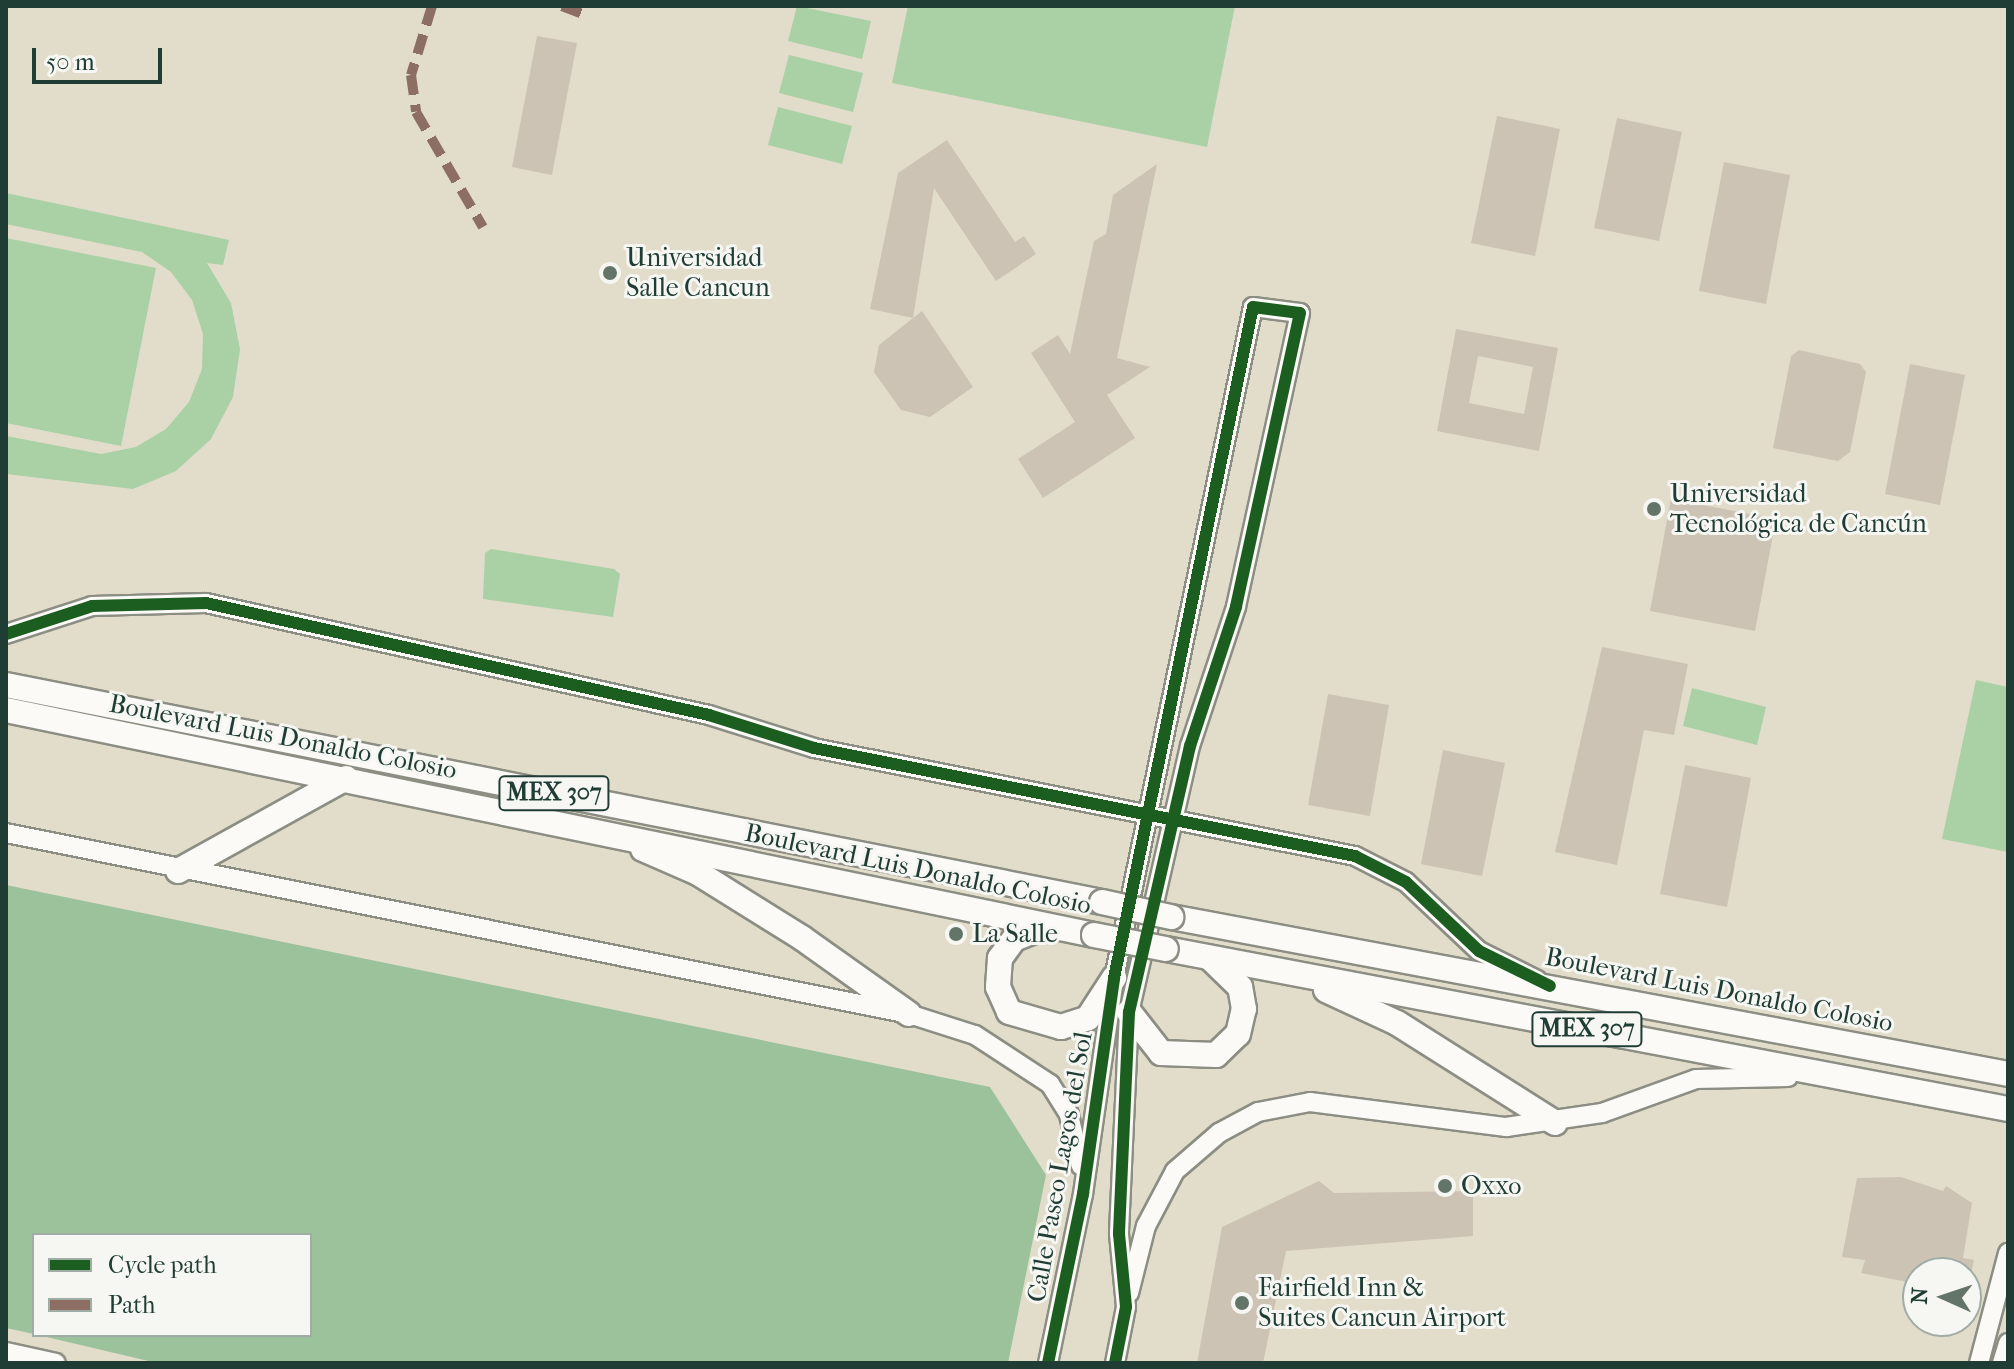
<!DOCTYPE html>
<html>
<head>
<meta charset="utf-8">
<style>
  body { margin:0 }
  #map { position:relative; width:2014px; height:1369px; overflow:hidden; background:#e2dcca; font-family:"IM FELL French Canon",serif }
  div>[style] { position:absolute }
  .green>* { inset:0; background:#a9d1a5 }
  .forest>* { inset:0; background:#9cc29b }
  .building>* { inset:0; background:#ccc3b4 }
  .roads { filter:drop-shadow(2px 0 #8c8e83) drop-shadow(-2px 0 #8c8e83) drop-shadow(0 2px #8c8e83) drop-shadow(0 -2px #8c8e83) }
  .minor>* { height:18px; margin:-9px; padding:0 9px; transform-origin:9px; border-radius:9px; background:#fbfaf7 }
  .major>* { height:24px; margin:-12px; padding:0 12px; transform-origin:12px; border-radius:12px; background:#fbfaf7 }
  .bridges { filter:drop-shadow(2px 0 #8c8e83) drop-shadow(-2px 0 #8c8e83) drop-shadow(0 2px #8c8e83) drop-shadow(0 -2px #8c8e83) }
  .major-bridge>* { height:24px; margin:-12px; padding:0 12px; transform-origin:12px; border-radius:12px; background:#fbfaf7 }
  .quiet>* { height:10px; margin-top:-5px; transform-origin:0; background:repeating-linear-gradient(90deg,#8d6e63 0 20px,transparent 0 30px) }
  .cycleway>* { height:12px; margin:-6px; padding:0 6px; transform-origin:6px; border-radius:6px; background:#1b5e20 }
  .dots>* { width:22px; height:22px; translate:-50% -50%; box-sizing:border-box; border:4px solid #f6f6f2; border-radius:50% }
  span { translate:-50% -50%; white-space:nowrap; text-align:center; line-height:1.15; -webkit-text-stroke:6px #f6f6f2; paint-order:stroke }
  .shield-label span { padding:2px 6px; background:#f6f6f2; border:2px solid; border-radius:6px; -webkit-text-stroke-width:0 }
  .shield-label { font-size:24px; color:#1f3d34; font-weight:700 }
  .poi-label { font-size:26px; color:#1f3d34 }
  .left { translate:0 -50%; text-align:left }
  .street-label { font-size:26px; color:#1f3d34 }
  .frame { position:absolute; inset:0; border:8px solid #1f3d34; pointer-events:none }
  .legend { position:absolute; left:32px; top:1233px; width:280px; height:104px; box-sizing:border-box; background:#f6f6f2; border:2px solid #a0aca6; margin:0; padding:10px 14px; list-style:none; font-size:24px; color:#1f3d34 }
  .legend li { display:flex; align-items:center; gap:16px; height:40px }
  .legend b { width:40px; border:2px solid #a0aca6 }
  .north { position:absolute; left:1902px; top:1257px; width:80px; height:80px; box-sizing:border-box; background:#f6f6f2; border:2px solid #a0aca6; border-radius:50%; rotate:273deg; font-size:22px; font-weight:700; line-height:32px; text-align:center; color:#1f3d34 }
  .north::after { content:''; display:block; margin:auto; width:28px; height:36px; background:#637568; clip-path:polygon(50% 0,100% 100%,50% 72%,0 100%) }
  .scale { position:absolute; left:32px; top:48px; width:130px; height:36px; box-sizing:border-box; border:4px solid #1f3d34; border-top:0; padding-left:10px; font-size:24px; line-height:28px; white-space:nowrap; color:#1f3d34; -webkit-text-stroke:6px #f6f6f2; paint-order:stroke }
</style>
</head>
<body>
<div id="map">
  <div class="green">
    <i style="clip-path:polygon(797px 6px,871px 21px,862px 59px,788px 41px)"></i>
    <i style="clip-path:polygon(908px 6px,1235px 6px,1207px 147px,892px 83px)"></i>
    <i style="clip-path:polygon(789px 55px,863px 73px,853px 112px,779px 93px)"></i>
    <i style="clip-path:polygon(778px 107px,852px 126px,842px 164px,768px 145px)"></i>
    <i style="clip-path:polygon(6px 193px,229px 240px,223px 265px,207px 263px,231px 303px,240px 349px,233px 397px,211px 439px,176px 471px,133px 489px,6px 474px,6px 436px,101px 454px,136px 447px,166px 429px,189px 402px,202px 369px,203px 334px,192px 300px,171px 272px,142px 252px,6px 224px)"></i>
    <i style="clip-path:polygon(6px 238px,156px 268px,121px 446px,6px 423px)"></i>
    <i style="clip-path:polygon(491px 549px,614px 569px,620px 574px,613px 617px,483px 599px,485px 553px)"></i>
    <i style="clip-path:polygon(1976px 680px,2008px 687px,2008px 852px,1942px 839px)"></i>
    <i style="clip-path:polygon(1692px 688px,1766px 707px,1757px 745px,1683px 726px)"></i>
  </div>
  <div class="forest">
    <i style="clip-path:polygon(6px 885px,990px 1087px,1046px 1175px,1008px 1363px,157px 1363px,38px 1335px,310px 1335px,310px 1235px,34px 1235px,34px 1334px,6px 1328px)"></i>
  </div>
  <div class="building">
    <i style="clip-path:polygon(537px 36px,577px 43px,552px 175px,512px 167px)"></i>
    <i style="clip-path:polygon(1497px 116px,1560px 129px,1535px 256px,1471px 243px)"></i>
    <i style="clip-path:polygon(1617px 118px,1682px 132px,1659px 241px,1594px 228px)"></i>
    <i style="clip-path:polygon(947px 140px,1015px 242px,1024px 236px,1036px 254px,996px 281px,934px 188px,913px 318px,922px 311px,973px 387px,930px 417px,901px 410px,874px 372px,879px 345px,913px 318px,870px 309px,898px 173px)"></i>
    <i style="clip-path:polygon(1724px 162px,1790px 175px,1766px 304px,1699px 291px)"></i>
    <i style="clip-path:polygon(1157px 164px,1117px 358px,1150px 367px,1107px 395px,1135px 438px,1043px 498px,1018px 459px,1075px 422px,1031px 353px,1058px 335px,1070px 354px,1094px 241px,1106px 234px,1113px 195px)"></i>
    <i style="clip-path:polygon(evenodd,1456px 329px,1558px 348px,1539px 451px,1437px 431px,1456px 329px,1478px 356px,1533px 367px,1524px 414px,1469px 403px,1478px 356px)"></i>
    <i style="clip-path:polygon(1799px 350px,1860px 364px,1866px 372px,1850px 452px,1838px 461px,1773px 448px,1791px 356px)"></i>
    <i style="clip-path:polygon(1910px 364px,1965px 375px,1940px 505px,1885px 494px)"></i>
    <i style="clip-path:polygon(1671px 499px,1776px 519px,1755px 631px,1650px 611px)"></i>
    <i style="clip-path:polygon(1602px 647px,1688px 664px,1674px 735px,1644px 730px,1617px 865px,1555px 852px)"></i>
    <i style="clip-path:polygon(1328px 694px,1389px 705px,1370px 816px,1308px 805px)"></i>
    <i style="clip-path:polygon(1443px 750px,1505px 763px,1482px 876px,1421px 864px)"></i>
    <i style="clip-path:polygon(1685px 765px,1751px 778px,1727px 907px,1660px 894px)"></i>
    <i style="clip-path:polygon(1901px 1177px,1943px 1191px,1946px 1186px,1972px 1203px,1963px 1258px,1974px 1260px,1971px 1273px,1918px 1273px,1918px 1284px,1861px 1273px,1865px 1260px,1842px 1257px,1857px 1178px)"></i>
    <i style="clip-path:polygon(1319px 1181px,1334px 1193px,1473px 1191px,1473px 1236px,1286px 1251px,1263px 1363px,1197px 1363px,1222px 1227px)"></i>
  </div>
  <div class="roads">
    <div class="minor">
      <i style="left:6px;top:634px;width:90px;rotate:-18deg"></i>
      <i style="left:92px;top:606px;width:114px;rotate:-1.5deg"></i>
      <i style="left:206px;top:603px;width:515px;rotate:12.55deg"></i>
      <i style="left:709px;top:715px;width:110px;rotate:17.4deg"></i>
      <i style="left:814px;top:748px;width:552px;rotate:11.29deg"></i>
      <i style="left:1355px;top:856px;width:57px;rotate:27deg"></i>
      <i style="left:1406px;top:882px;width:100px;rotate:43.4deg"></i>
      <i style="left:1479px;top:951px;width:65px;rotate:26.6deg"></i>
      <i style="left:6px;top:833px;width:921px;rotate:11.33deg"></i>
      <i style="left:909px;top:1014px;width:69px;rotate:17.7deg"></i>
      <i style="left:975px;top:1035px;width:90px;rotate:33.2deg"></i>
      <i style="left:1050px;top:1084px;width:36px;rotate:58deg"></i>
      <i style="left:1069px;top:1115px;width:52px;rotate:76.8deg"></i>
      <i style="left:1129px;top:1293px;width:69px;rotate:-75.8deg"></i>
      <i style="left:1146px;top:1226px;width:62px;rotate:-62.2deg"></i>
      <i style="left:1175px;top:1171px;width:58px;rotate:-40.8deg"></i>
      <i style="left:1219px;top:1133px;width:44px;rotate:-28.3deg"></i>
      <i style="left:1258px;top:1112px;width:53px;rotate:-10.9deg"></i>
      <i style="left:1310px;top:1102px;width:198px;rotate:7.3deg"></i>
      <i style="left:1506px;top:1127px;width:97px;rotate:-8.3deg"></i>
      <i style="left:1602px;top:1113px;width:100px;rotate:-19.9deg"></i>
      <i style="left:1696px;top:1079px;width:92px;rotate:-1.2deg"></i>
      <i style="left:6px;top:1352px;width:51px;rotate:12.4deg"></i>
      <i style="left:1048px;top:1363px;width:173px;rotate:-78.3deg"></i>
      <i style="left:1083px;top:1194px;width:218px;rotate:-81.8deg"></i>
      <i style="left:1114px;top:978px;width:685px;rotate:-78.3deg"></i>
      <i style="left:1253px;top:307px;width:47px;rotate:7.3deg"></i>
      <i style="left:1300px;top:313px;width:301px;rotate:102.3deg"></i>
      <i style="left:1236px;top:607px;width:146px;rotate:108.3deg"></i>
      <i style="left:1190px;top:746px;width:273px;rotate:102.9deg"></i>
      <i style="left:1129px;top:1012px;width:222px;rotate:92.6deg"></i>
      <i style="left:1119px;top:1234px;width:73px;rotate:84.5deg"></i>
      <i style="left:1126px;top:1307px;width:57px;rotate:101.1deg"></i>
      <i style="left:1979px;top:1363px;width:114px;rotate:-75.2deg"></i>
      <i style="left:2002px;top:1363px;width:21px;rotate:-73deg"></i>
    </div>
    <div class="major">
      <i style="left:6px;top:685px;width:1117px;rotate:11.2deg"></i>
      <i style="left:6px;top:710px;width:1111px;rotate:11.68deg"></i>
      <i style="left:643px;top:849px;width:60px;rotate:23.6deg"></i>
      <i style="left:698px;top:873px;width:123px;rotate:32deg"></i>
      <i style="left:802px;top:938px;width:131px;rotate:35.4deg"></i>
      <i style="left:178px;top:871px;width:192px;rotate:-29deg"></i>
      <i style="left:1171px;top:917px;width:852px;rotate:10.62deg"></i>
      <i style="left:1044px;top:927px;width:32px;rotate:158deg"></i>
      <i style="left:1014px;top:939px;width:24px;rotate:126deg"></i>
      <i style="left:1000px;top:958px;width:29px;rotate:94deg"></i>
      <i style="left:998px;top:987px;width:27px;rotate:66deg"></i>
      <i style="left:1009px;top:1012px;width:54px;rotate:16.1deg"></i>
      <i style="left:1061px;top:1027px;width:28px;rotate:-18deg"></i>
      <i style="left:1088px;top:1018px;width:48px;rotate:-57deg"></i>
      <i style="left:1166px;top:949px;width:857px;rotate:10.76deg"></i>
      <i style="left:1326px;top:990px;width:78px;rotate:24.9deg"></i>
      <i style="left:1397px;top:1023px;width:187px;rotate:32.3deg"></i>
      <i style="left:1129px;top:1012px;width:52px;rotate:52deg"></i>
      <i style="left:1161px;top:1053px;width:55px;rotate:2.1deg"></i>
      <i style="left:1216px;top:1055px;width:30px;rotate:-44deg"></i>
      <i style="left:1238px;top:1034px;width:26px;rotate:-77deg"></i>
      <i style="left:1244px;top:1009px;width:22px;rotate:-100deg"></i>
      <i style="left:1240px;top:987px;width:42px;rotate:-136deg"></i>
    </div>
  </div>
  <div class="bridges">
    <div class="major-bridge">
      <i style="left:1102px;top:902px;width:71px;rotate:12.3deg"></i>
      <i style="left:1094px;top:935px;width:73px;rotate:11deg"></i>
    </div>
  </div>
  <div class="quiet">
    <i style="left:432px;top:6px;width:72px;rotate:106.9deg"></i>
    <i style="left:411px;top:75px;width:37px;rotate:82deg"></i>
    <i style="left:416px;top:112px;width:133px;rotate:59.8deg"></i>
    <i style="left:562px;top:6px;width:26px;rotate:21deg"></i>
  </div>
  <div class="cycleway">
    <i style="left:6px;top:634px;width:90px;rotate:-18deg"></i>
    <i style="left:92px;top:606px;width:114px;rotate:-1.5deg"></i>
    <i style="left:206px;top:603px;width:515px;rotate:12.55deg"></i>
    <i style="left:709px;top:715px;width:110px;rotate:17.4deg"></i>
    <i style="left:814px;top:748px;width:552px;rotate:11.29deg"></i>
    <i style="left:1355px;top:856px;width:57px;rotate:27deg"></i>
    <i style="left:1406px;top:882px;width:100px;rotate:43.4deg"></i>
    <i style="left:1479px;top:951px;width:79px;rotate:26.2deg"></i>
    <i style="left:1048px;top:1363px;width:173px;rotate:-78.3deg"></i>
    <i style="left:1083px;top:1194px;width:218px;rotate:-81.8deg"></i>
    <i style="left:1114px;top:978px;width:685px;rotate:-78.3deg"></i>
    <i style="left:1253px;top:307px;width:47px;rotate:7.3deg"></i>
    <i style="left:1300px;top:313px;width:301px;rotate:102.3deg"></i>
    <i style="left:1236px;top:607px;width:146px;rotate:108.3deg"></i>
    <i style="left:1190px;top:746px;width:273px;rotate:102.9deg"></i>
    <i style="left:1129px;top:1012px;width:222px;rotate:92.6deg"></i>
    <i style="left:1119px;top:1234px;width:73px;rotate:84.5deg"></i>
    <i style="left:1126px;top:1307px;width:57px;rotate:101.1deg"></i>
  </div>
  <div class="dots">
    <i style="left:610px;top:273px;background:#637568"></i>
    <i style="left:1654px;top:509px;background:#637568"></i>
    <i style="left:956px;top:934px;background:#637568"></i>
    <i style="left:1445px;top:1186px;background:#637568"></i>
    <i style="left:1242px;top:1303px;background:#637568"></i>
  </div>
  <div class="shield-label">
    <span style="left:554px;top:793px">MEX 307</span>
    <span style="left:1587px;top:1029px">MEX 307</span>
  </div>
  <div class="poi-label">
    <span class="left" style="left:626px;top:273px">Universidad<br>Salle Cancun</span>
    <span class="left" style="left:1670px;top:509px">Universidad<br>Tecnológica de Cancún</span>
    <span class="left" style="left:972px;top:934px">La Salle</span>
    <span class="left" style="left:1461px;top:1186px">Oxxo</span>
    <span class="left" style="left:1258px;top:1303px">Fairfield Inn &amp;<br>Suites Cancun Airport</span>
  </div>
  <div class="street-label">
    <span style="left:283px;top:737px;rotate:11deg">Boulevard Luis Donaldo Colosio</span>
    <span style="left:918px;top:869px;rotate:12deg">Boulevard Luis Donaldo Colosio</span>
    <span style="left:1719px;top:990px;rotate:11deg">Boulevard Luis Donaldo Colosio</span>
    <span style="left:1060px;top:1167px;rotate:-80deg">Calle Paseo Lagos del Sol</span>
  </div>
  <div class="frame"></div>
  <ul class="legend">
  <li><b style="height:10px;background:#1b5e20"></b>Cycle path</li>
  <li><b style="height:10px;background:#8d6e63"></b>Path</li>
  </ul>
  <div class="north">N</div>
  <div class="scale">50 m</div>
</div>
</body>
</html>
